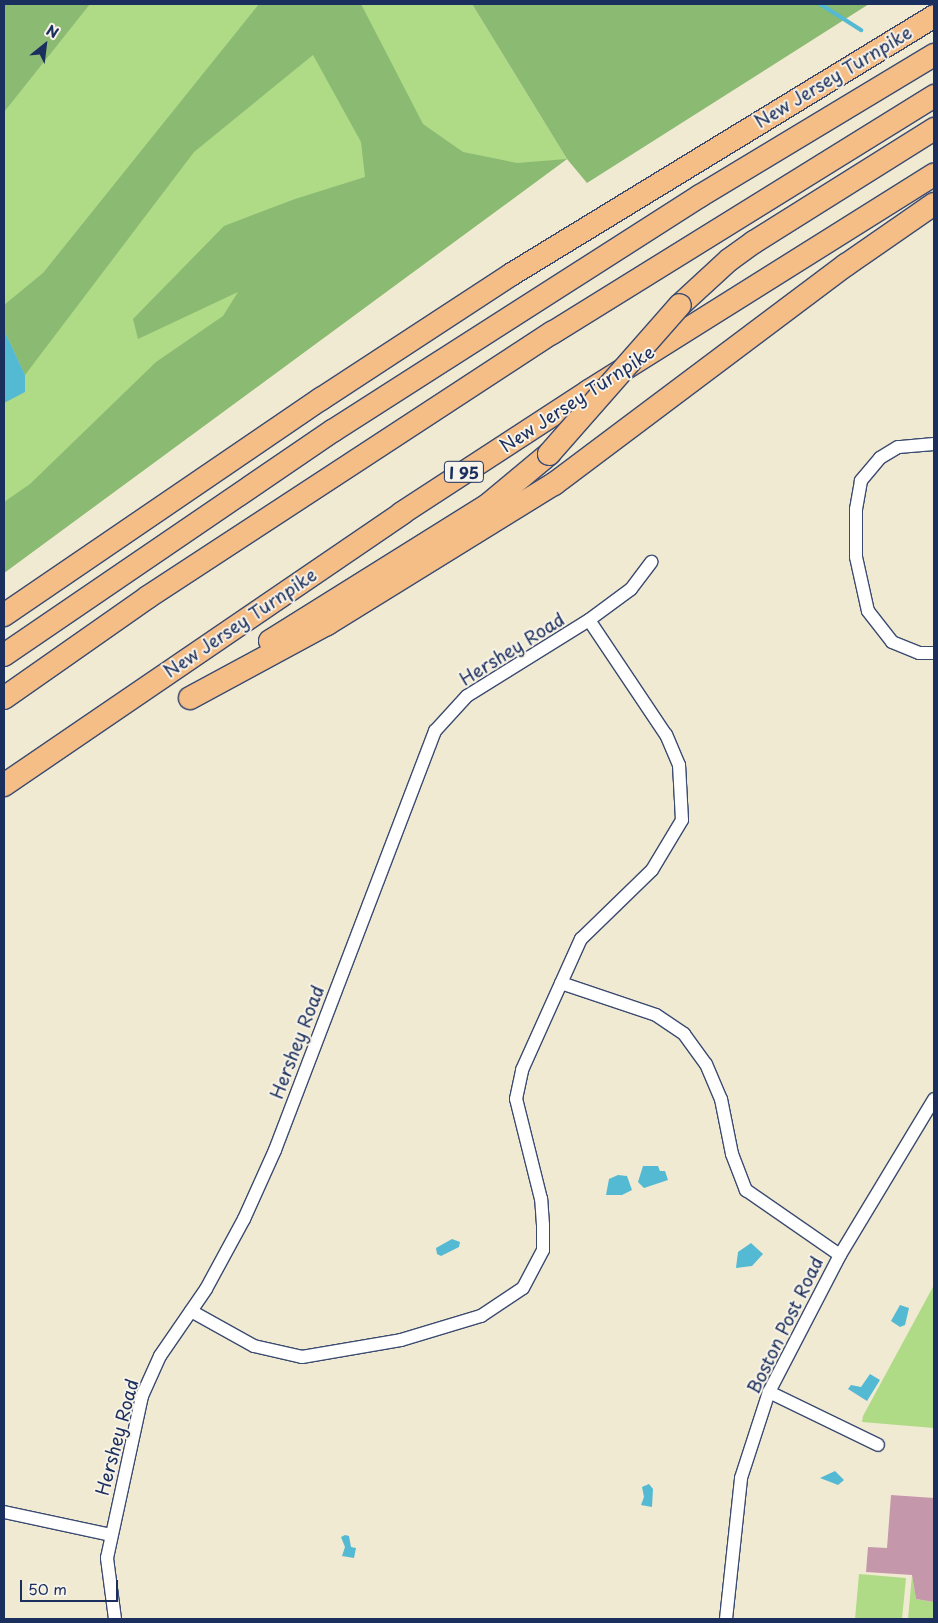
<!DOCTYPE html>
<html>
<head>
<meta charset="utf-8">
<style>
  body { margin:0 }
  #map { position:relative; width:938px; height:1623px; overflow:hidden; background:#f1ead3; font-family:"Playpen Sans",sans-serif }
  div>[style] { position:absolute }
  .green>* { inset:0; background:#afda86 }
  .forest>* { inset:0; background:#8bba73 }
  .water>* { inset:0; background:#54b9d2 }
  .stream>* { height:4px; margin:-2px; padding:0 2px; transform-origin:2px; border-radius:2px; background:#54b9d2 }
  .building>* { inset:0; background:#c597ab }
  .roads { filter:drop-shadow(1px 0 #3b4b70) drop-shadow(-1px 0 #3b4b70) drop-shadow(0 1px #3b4b70) drop-shadow(0 -1px #3b4b70) }
  .street>* { height:12px; margin:-6px; padding:0 6px; transform-origin:6px; border-radius:6px; background:#fff }
  .highway>* { height:22px; margin:-11px; padding:0 11px; transform-origin:11px; border-radius:11px; background:#f6be87 }
  .bridges { filter:drop-shadow(1px 0 #3b4b70) drop-shadow(-1px 0 #3b4b70) drop-shadow(0 1px #3b4b70) drop-shadow(0 -1px #3b4b70) }
  .highway-bridge>* { height:22px; margin:-11px; padding:0 11px; transform-origin:11px; border-radius:11px; background:#f6be87 }
  span { translate:-50% -50%; white-space:nowrap; text-align:center; line-height:1.15; -webkit-text-stroke:4px #f7f3e8; paint-order:stroke }
  .shield-label span { padding:1px 4px; background:#f7f3e8; border:1px solid; border-radius:4px; -webkit-text-stroke-width:0 }
  .shield-label { font-size:16px; color:#1b2f5e; font-weight:700 }
  .street-label { font-size:18px; color:#1b2f5e }
  .frame { position:absolute; inset:0; border:5px solid #1b2f5e; pointer-events:none }
  .north { position:absolute; left:20px; top:20px; width:50px; height:50px; -webkit-text-stroke:4px #f7f3e8; paint-order:stroke; rotate:29deg; font-size:14px; font-weight:700; line-height:20px; text-align:center; color:#1b2f5e }
  .north::after { content:''; display:block; margin:auto; width:18px; height:22px; background:#1b2f5e; clip-path:polygon(50% 0,100% 100%,50% 72%,0 100%) }
  .scale { position:absolute; left:20px; top:1580px; width:98px; height:22px; box-sizing:border-box; border:2px solid #1b2f5e; border-top:0; padding-left:6px; font-size:15px; line-height:18px; white-space:nowrap; color:#1b2f5e; -webkit-text-stroke:4px #f7f3e8; paint-order:stroke }
</style>
</head>
<body>
<div id="map">
  <div class="green">
    <i style="clip-path:polygon(4px 4px,472px 4px,567px 159px,4px 573px)"></i>
    <i style="clip-path:polygon(934px 1285px,934px 1428px,862px 1422px,863px 1416px)"></i>
    <i style="clip-path:polygon(859px 1574px,906px 1578px,902px 1619px,855px 1619px)"></i>
    <i style="clip-path:polygon(912px 1575px,916px 1599px,934px 1602px,934px 1619px,908px 1619px)"></i>
  </div>
  <div class="forest">
    <i style="clip-path:polygon(4px 4px,90px 4px,4px 112px)"></i>
    <i style="clip-path:polygon(259px 4px,361px 4px,423px 124px,463px 152px,517px 163px,567px 159px,472px 4px,869px 4px,587px 183px,567px 159px,4px 573px,4px 502px,30px 484px,156px 362px,223px 316px,238px 292px,138px 339px,133px 319px,224px 226px,295px 199px,365px 177px,361px 142px,313px 55px,194px 152px,25px 375px,4px 330px,4px 305px,43px 273px)"></i>
  </div>
  <div class="water">
    <i style="clip-path:polygon(4px 330px,25px 375px,25px 392px,4px 403px)"></i>
    <i style="clip-path:polygon(643px 1166px,658px 1166px,660px 1171px,665px 1171px,668px 1180px,644px 1188px,638px 1182px)"></i>
    <i style="clip-path:polygon(618px 1175px,627px 1176px,632px 1190px,622px 1195px,606px 1195px,609px 1179px)"></i>
    <i style="clip-path:polygon(452px 1239px,460px 1242px,459px 1247px,441px 1256px,437px 1254px,436px 1248px)"></i>
    <i style="clip-path:polygon(751px 1243px,763px 1254px,752px 1266px,736px 1268px,738px 1252px)"></i>
    <i style="clip-path:polygon(900px 1305px,909px 1308px,905px 1325px,900px 1327px,891px 1321px)"></i>
    <i style="clip-path:polygon(870px 1374px,880px 1380px,867px 1401px,848px 1389px,851px 1385px,861px 1387px)"></i>
    <i style="clip-path:polygon(835px 1471px,844px 1480px,838px 1485px,820px 1478px)"></i>
    <i style="clip-path:polygon(649px 1484px,653px 1489px,652px 1507px,641px 1505px,644px 1497px,642px 1487px)"></i>
    <i style="clip-path:polygon(345px 1535px,349px 1536px,351px 1547px,356px 1548px,354px 1558px,342px 1556px,345px 1547px,341px 1537px)"></i>
  </div>
  <div class="stream">
    <i style="left:820px;top:4px;width:49px;rotate:32.4deg"></i>
  </div>
  <div class="building">
    <i style="clip-path:polygon(891px 1495px,934px 1498px,934px 1602px,916px 1599px,912px 1575px,866px 1572px,868px 1547px,887px 1548px)"></i>
  </div>
  <div class="roads">
    <div class="street">
      <i style="left:934px;top:444px;width:36px;rotate:175deg"></i>
      <i style="left:898px;top:447px;width:21px;rotate:149deg"></i>
      <i style="left:880px;top:458px;width:30px;rotate:130deg"></i>
      <i style="left:861px;top:481px;width:28px;rotate:100deg"></i>
      <i style="left:856px;top:509px;width:48px;rotate:90deg"></i>
      <i style="left:856px;top:557px;width:55px;rotate:77.5deg"></i>
      <i style="left:868px;top:611px;width:39px;rotate:52deg"></i>
      <i style="left:892px;top:642px;width:29px;rotate:22deg"></i>
      <i style="left:919px;top:653px;width:15px"></i>
      <i style="left:561px;top:983px;width:100px;rotate:18.6deg"></i>
      <i style="left:656px;top:1015px;width:34px;rotate:34deg"></i>
      <i style="left:684px;top:1034px;width:37px;rotate:54deg"></i>
      <i style="left:706px;top:1064px;width:38px;rotate:67deg"></i>
      <i style="left:721px;top:1099px;width:56px;rotate:78.7deg"></i>
      <i style="left:732px;top:1154px;width:39px;rotate:69deg"></i>
      <i style="left:746px;top:1190px;width:114px;rotate:34.7deg"></i>
      <i style="left:191px;top:1311px;width:72px;rotate:29.1deg"></i>
      <i style="left:254px;top:1346px;width:49px;rotate:12.9deg"></i>
      <i style="left:302px;top:1357px;width:100px;rotate:-9.7deg"></i>
      <i style="left:401px;top:1340px;width:84px;rotate:-16.7deg"></i>
      <i style="left:481px;top:1316px;width:50px;rotate:-33.7deg"></i>
      <i style="left:523px;top:1288px;width:43px;rotate:-62.2deg"></i>
      <i style="left:543px;top:1250px;width:25px;rotate:-90deg"></i>
      <i style="left:543px;top:1225px;width:26px;rotate:-94deg"></i>
      <i style="left:541px;top:1199px;width:103px;rotate:-104deg"></i>
      <i style="left:516px;top:1099px;width:30px;rotate:-78deg"></i>
      <i style="left:522px;top:1070px;width:144px;rotate:-65.8deg"></i>
      <i style="left:581px;top:939px;width:99px;rotate:-44.2deg"></i>
      <i style="left:652px;top:870px;width:58px;rotate:-59deg"></i>
      <i style="left:682px;top:820px;width:55px;rotate:-93.1deg"></i>
      <i style="left:679px;top:765px;width:33px;rotate:-113deg"></i>
      <i style="left:666px;top:735px;width:138px;rotate:-123.8deg"></i>
      <i style="left:769px;top:1392px;width:121px;rotate:25.9deg"></i>
      <i style="left:4px;top:1512px;width:109px;rotate:12.1deg"></i>
      <i style="left:115px;top:1619px;width:62px;rotate:-97.5deg"></i>
      <i style="left:107px;top:1558px;width:166px;rotate:-77.8deg"></i>
      <i style="left:142px;top:1396px;width:44px;rotate:-65.8deg"></i>
      <i style="left:160px;top:1356px;width:81px;rotate:-55.5deg"></i>
      <i style="left:206px;top:1289px;width:80px;rotate:-61.5deg"></i>
      <i style="left:244px;top:1219px;width:76px;rotate:-65.8deg"></i>
      <i style="left:275px;top:1150px;width:449px;rotate:-69.1deg"></i>
      <i style="left:435px;top:731px;width:47px;rotate:-47.6deg"></i>
      <i style="left:467px;top:696px;width:144px;rotate:-31.9deg"></i>
      <i style="left:589px;top:620px;width:52px;rotate:-36.4deg"></i>
      <i style="left:631px;top:589px;width:34px;rotate:-53deg"></i>
      <i style="left:726px;top:1619px;width:142px;rotate:-83.9deg"></i>
      <i style="left:741px;top:1478px;width:90px;rotate:-72deg"></i>
      <i style="left:769px;top:1392px;width:154px;rotate:-62.6deg"></i>
      <i style="left:840px;top:1255px;width:182px;rotate:-58.9deg"></i>
    </div>
    <div class="highway">
      <i style="left:680px;top:305px;width:67px;rotate:-42.6deg"></i>
      <i style="left:729px;top:260px;width:31px;rotate:-36deg"></i>
      <i style="left:754px;top:242px;width:213px;rotate:-32.1deg"></i>
      <i style="left:4px;top:615px;width:384px;rotate:-34.3deg"></i>
      <i style="left:321px;top:399px;width:228px;rotate:-33.2deg"></i>
      <i style="left:512px;top:274px;width:495px;rotate:-31.4deg"></i>
      <i style="left:270px;top:641px;width:258px;rotate:-32deg"></i>
      <i style="left:489px;top:504px;width:78px;rotate:-39.8deg"></i>
      <i style="left:4px;top:655px;width:399px;rotate:-34.3deg"></i>
      <i style="left:334px;top:430px;width:434px;rotate:-32.6deg"></i>
      <i style="left:700px;top:196px;width:273px;rotate:-31.1deg"></i>
      <i style="left:4px;top:698px;width:176px;rotate:-35deg"></i>
      <i style="left:148px;top:597px;width:483px;rotate:-33.2deg"></i>
      <i style="left:552px;top:333px;width:450px;rotate:-31.8deg"></i>
      <i style="left:190px;top:698px;width:156px;rotate:-28.4deg"></i>
      <i style="left:327px;top:624px;width:267px;rotate:-31.7deg"></i>
      <i style="left:554px;top:484px;width:365px;rotate:-36.9deg"></i>
      <i style="left:846px;top:265px;width:107px;rotate:-34.7deg"></i>
      <i style="left:4px;top:785px;width:482px;rotate:-34.3deg"></i>
      <i style="left:402px;top:513px;width:223px;rotate:-33.1deg"></i>
      <i style="left:589px;top:391px;width:407px;rotate:-32.1deg"></i>
    </div>
  </div>
  <div class="bridges">
    <div class="highway-bridge">
      <i style="left:549px;top:454px;width:198px;rotate:-48.7deg"></i>
    </div>
  </div>
  <div class="shield-label">
    <span style="left:464px;top:472px">I 95</span>
  </div>
  <div class="street-label">
    <span style="left:833px;top:77px;rotate:-31deg">New Jersey Turnpike</span>
    <span style="left:577px;top:399px;rotate:-33deg">New Jersey Turnpike</span>
    <span style="left:240px;top:623px;rotate:-34deg">New Jersey Turnpike</span>
    <span style="left:512px;top:649px;rotate:-32deg">Hershey Road</span>
    <span style="left:297px;top:1042px;rotate:-69deg">Hershey Road</span>
    <span style="left:785px;top:1325px;rotate:-64deg">Boston Post Road</span>
    <span style="left:117px;top:1437px;rotate:-75deg">Hershey Road</span>
  </div>
  <div class="frame"></div>
  <div class="north">N</div>
  <div class="scale">50 m</div>
</div>
</body>
</html>
